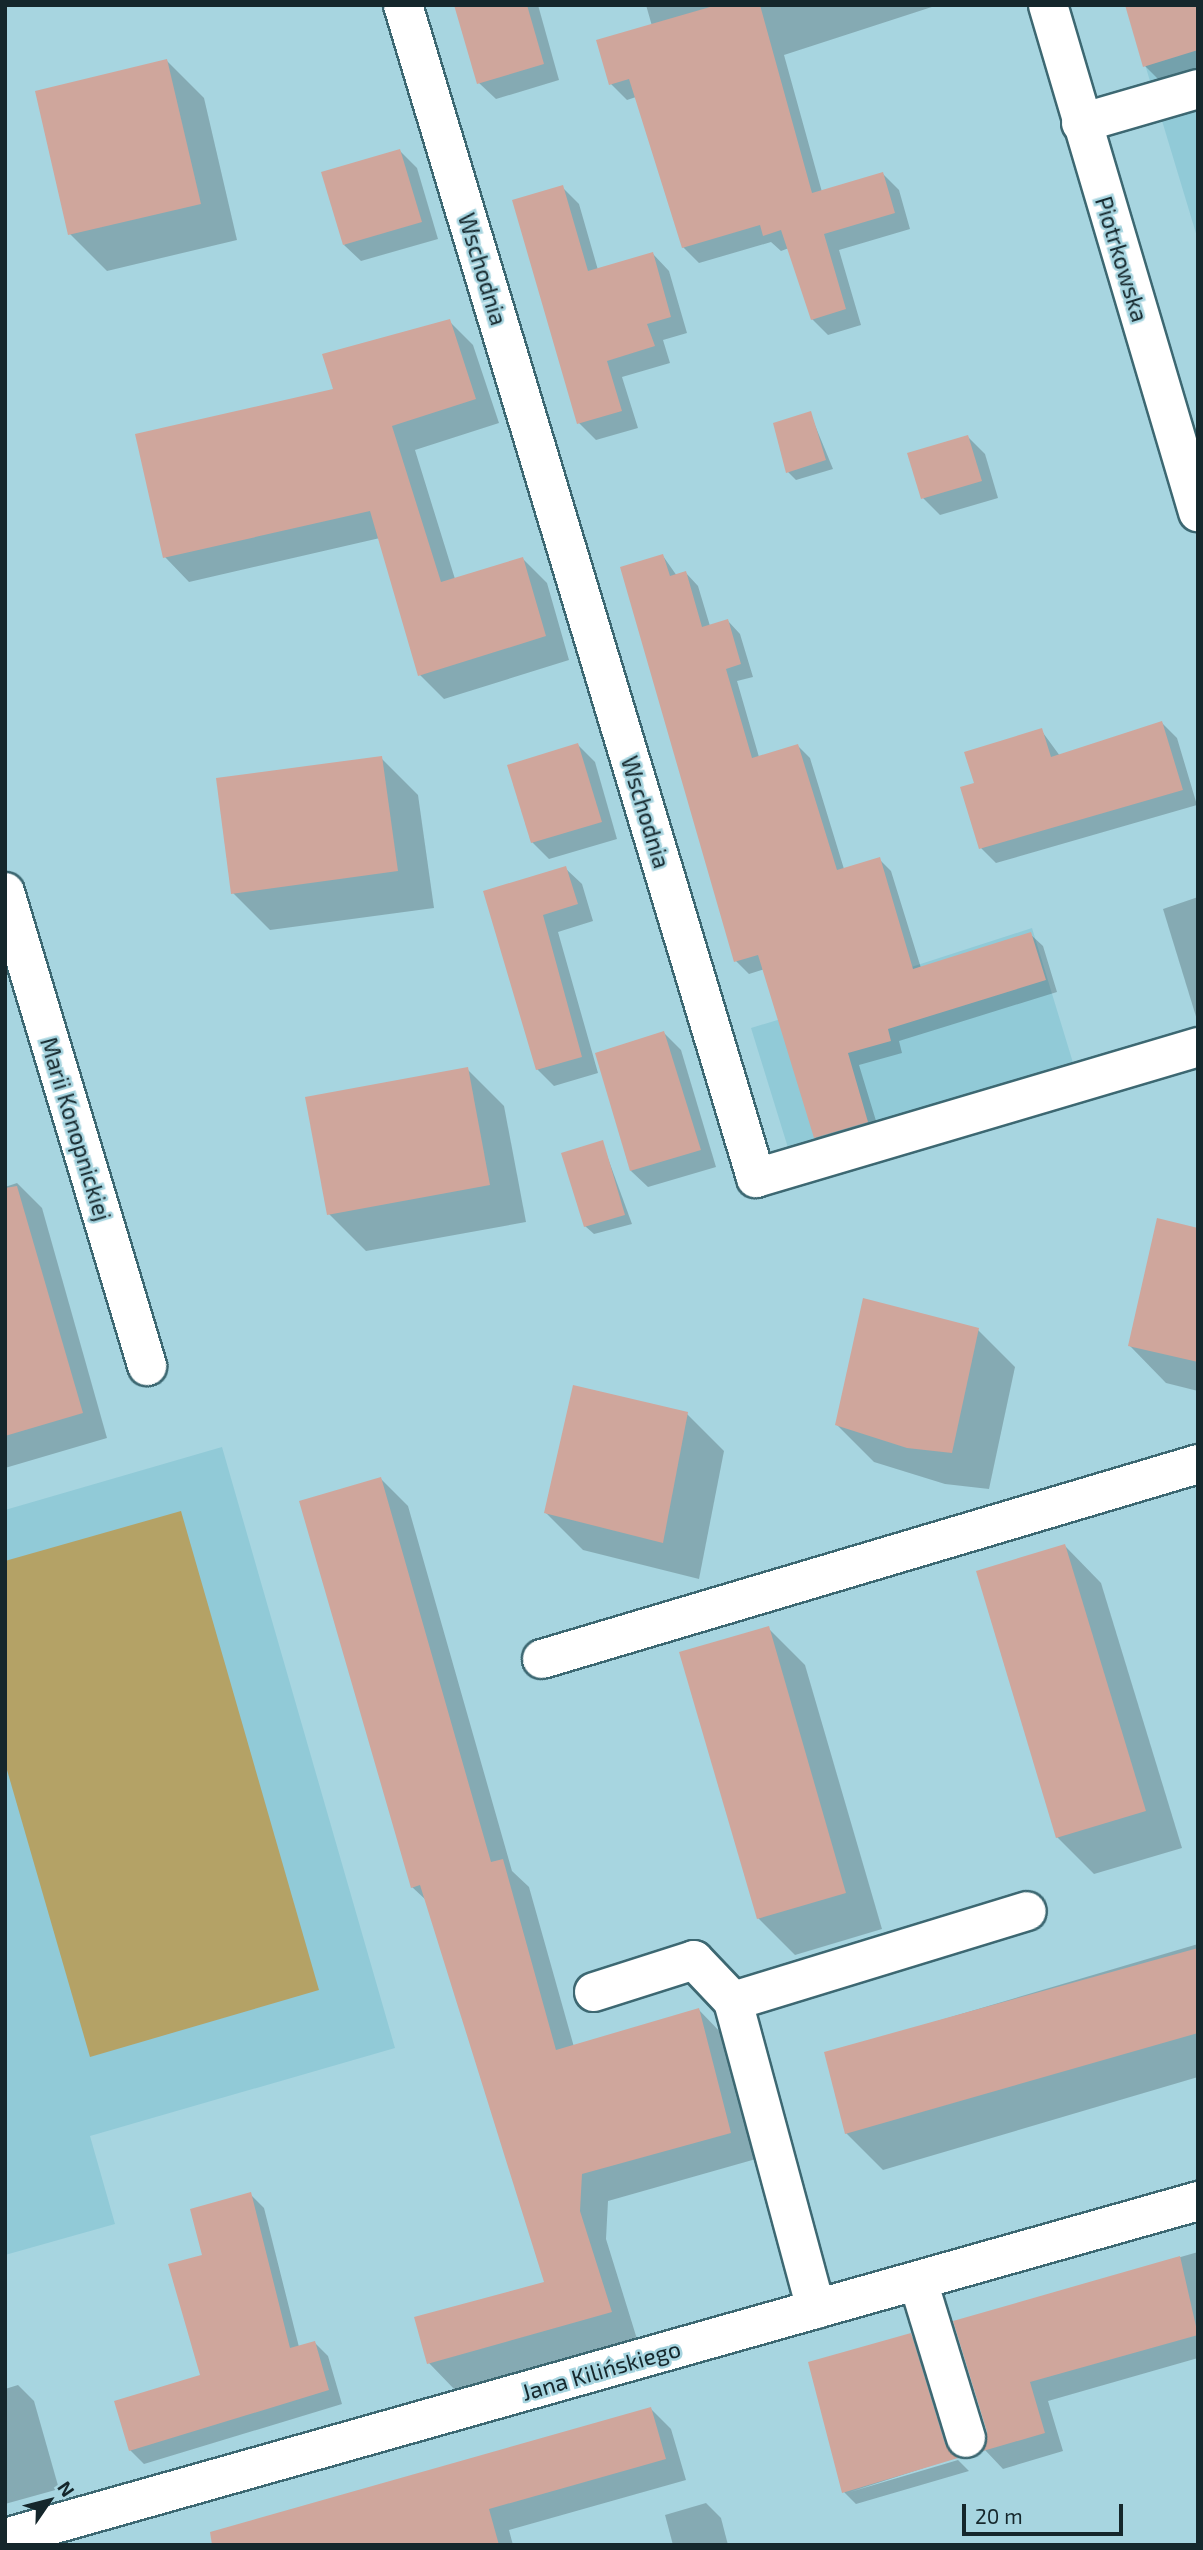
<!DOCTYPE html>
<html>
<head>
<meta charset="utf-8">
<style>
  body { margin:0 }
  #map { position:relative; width:1203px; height:2550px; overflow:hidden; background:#a7d5e0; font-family:"Exo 2",sans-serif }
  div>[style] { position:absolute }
  .built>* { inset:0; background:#91cad7 }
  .green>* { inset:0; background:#b4a266 }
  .shadow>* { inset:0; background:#0003 }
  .building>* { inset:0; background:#cfa69c }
  .roads { filter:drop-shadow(2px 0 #3d6872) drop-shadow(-2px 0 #3d6872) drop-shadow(0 2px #3d6872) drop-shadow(0 -2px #3d6872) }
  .minor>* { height:38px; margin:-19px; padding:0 19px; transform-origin:19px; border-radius:19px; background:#fff }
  span { translate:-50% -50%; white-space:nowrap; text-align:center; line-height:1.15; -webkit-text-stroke:5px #a7d5e0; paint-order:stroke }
  .street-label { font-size:23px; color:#15272c }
  .frame { position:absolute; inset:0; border:7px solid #15272c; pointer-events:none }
  .north { position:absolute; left:14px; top:2466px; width:70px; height:70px; -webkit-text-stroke:5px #a7d5e0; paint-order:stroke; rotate:55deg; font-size:19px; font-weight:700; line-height:28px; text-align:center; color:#15272c }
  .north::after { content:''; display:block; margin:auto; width:24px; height:32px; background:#15272c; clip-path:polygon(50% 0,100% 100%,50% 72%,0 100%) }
  .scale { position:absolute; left:962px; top:2504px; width:161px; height:32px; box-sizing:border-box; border:4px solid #15272c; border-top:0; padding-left:9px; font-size:21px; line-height:24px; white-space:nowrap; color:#15272c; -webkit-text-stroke:5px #a7d5e0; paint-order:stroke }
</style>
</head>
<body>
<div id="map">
  <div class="built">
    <i style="clip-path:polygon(1127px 5px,1198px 5px,1198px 240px,1166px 134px)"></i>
    <i style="clip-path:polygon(1032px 928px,1074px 1066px,789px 1151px,751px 1028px,870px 992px,868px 981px)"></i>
    <i style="clip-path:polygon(222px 1447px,395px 2048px,90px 2136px,115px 2224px,5px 2255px,5px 1510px)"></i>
  </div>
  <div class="green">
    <i style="clip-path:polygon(181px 1511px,319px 1990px,90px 2057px,5px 1763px,5px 1561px)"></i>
  </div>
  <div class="shadow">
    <i style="clip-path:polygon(477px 5px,538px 5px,559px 80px,496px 99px,479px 83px)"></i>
    <i style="clip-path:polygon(646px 5px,938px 5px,784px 55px,822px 192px,883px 174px,899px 190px,910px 229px,839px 250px,861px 325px,828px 335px,812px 319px,789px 248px,781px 251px,771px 242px,699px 263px,683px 247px,636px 97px,627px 100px,611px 84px,652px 26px)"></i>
    <i style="clip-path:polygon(1198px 5px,1198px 78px,1166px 87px,1145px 66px)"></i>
    <i style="clip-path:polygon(167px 61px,204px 98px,237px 240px,107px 271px,70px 234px)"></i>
    <i style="clip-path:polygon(400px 151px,417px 168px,438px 239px,361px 261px,344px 245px)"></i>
    <i style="clip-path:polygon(562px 187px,579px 204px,598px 270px,653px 254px,669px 271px,687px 333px,663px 340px,670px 363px,622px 377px,638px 428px,596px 440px,579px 423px)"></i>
    <i style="clip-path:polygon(449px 321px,473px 345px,499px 423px,415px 450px,455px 579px,523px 559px,547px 583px,569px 660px,444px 699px,420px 675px,380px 538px,189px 582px,165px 557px,335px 390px)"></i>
    <i style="clip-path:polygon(810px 413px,833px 469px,796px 480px,788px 472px)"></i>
    <i style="clip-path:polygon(968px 437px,985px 454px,998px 498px,940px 515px,923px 498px)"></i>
    <i style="clip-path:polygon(663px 556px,677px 576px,686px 573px,698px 586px,710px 626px,728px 621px,740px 634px,753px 677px,737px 681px,759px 757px,798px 746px,810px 758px,844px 869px,879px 859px,891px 871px,921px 968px,1030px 934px,1043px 946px,1057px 992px,899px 1041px,902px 1053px,859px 1065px,880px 1134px,828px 1150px,815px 1137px,765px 969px,749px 974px,736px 961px)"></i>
    <i style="clip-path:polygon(1162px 723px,1177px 738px,1197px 805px,996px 863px,981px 848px,976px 784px,1041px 730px,1060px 756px)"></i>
    <i style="clip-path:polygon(578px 745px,595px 762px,617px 839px,549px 859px,532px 842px)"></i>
    <i style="clip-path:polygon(381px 758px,418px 795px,434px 908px,270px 930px,233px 893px)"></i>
    <i style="clip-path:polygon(565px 868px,582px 884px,593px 921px,558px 932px,598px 1073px,554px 1086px,537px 1069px,485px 892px)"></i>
    <i style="clip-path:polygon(1198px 897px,1198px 1023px,1163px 909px)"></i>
    <i style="clip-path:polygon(664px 1033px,681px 1050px,716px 1167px,648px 1187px,631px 1171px)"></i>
    <i style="clip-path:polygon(467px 1069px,504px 1106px,526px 1222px,366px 1251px,329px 1214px)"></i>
    <i style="clip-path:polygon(602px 1142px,632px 1224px,594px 1234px,585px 1226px)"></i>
    <i style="clip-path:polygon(17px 1183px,42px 1208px,107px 1438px,5px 1468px,5px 1187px)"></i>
    <i style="clip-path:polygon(1198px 1233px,1198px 1391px,1166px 1383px,1130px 1346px)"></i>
    <i style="clip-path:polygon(978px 1330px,1015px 1367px,989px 1489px,945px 1484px,874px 1462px,837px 1425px)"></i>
    <i style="clip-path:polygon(687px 1414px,724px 1451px,699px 1579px,583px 1550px,546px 1513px)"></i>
    <i style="clip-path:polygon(381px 1479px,408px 1506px,512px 1871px,529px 1887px,574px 2047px,699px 2010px,725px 2037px,756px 2159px,608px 2201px,606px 2239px,637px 2339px,455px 2390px,429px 2363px,546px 2283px,427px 1901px,412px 1887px)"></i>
    <i style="clip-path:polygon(1065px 1546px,1101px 1583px,1182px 1848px,1094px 1874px,1057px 1837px)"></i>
    <i style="clip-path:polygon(768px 1628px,805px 1665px,882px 1929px,795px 1955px,758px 1918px)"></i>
    <i style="clip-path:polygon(1198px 1944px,1198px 2077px,883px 2170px,846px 2133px,826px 2054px)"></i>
    <i style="clip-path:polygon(250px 2194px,264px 2208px,299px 2347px,315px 2343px,328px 2356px,342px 2404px,144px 2464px,130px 2450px,202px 2376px,204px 2256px)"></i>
    <i style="clip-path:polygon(1198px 2252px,1198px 2358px,1048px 2401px,1063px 2451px,1003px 2469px,985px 2450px,989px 2432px,955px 2322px)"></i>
    <i style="clip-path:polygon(910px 2335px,923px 2347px,957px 2457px,850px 2492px,958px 2460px,969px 2471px,856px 2504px,844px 2492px)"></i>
    <i style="clip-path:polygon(18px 2385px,34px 2401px,59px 2489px,5px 2504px,5px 2389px)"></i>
    <i style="clip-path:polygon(651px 2409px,671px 2429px,686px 2480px,509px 2530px,513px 2545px,226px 2545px)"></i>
    <i style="clip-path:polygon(706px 2503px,721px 2518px,728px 2545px,673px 2545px,665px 2515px)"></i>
  </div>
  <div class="building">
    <i style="clip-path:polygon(454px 5px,527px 5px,544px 64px,477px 84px)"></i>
    <i style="clip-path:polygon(717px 5px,760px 5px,812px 193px,883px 172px,895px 213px,824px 234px,846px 309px,811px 320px,781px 230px,763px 236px,760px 225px,682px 248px,629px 79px,609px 85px,596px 40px)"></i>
    <i style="clip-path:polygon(1125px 5px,1198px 5px,1198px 50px,1143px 67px)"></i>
    <i style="clip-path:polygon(167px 59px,201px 204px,68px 235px,35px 91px)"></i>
    <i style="clip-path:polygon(400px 149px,422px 222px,343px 245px,321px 172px)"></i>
    <i style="clip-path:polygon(563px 185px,588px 271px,653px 252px,671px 317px,647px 324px,655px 346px,607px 361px,622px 411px,577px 424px,512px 200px)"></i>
    <i style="clip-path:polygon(450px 319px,476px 399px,392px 426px,441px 582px,523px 557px,546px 636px,418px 676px,370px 511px,163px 558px,135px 434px,333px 389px,322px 354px)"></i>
    <i style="clip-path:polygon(811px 411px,826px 460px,786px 473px,773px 423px)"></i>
    <i style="clip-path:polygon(968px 435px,982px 481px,921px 499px,907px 453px)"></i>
    <i style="clip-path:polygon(663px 554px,670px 576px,686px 571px,702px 627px,728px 619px,741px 664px,726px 669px,752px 758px,798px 744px,837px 870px,880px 857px,913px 969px,1031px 932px,1046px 980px,888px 1029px,891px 1041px,848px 1053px,868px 1122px,814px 1138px,758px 955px,734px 962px,620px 567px)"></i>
    <i style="clip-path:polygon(1162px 721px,1183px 790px,979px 849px,960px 787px,974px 783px,964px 752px,1042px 728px,1051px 757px)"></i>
    <i style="clip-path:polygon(578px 743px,602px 822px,531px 843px,507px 765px)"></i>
    <i style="clip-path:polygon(382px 756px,398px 871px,231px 894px,216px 778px)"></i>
    <i style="clip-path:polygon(566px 866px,578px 904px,543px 915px,582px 1057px,536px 1070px,483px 891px)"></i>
    <i style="clip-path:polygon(664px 1031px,701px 1150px,630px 1171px,595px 1053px)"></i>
    <i style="clip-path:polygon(468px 1067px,490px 1185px,327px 1215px,305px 1097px)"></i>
    <i style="clip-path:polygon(603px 1140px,625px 1215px,584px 1227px,561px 1153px)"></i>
    <i style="clip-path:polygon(17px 1186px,83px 1413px,5px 1436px,5px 1188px)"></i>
    <i style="clip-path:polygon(1157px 1218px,1198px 1228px,1198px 1362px,1128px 1346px)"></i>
    <i style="clip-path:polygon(863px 1298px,979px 1328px,952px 1453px,907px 1448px,835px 1425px)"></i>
    <i style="clip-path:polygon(573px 1385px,688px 1412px,663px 1543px,544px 1513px)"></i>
    <i style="clip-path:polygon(381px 1477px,491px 1862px,503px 1859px,556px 2050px,699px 2008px,731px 2133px,582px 2174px,580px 2211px,612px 2312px,427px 2364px,414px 2317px,544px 2282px,420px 1885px,411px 1888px,299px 1501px)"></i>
    <i style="clip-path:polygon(1065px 1544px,1146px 1811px,1056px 1838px,976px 1571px)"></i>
    <i style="clip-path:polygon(769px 1626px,846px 1893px,757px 1919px,679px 1652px)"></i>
    <i style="clip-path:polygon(1198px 1948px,1198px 2033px,845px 2134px,824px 2052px)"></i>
    <i style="clip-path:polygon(251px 2192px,290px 2348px,315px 2341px,329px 2390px,129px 2451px,114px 2401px,200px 2375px,168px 2264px,202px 2255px,190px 2209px)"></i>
    <i style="clip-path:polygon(1180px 2256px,1198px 2335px,1030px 2382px,1045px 2433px,983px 2451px,987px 2432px,953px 2321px)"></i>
    <i style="clip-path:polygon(911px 2333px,945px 2444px,958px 2458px,842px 2493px,808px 2362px)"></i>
    <i style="clip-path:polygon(651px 2407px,666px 2459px,489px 2509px,499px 2545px,212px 2545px,210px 2532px)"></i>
  </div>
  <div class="roads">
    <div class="minor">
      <i style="left:403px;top:5px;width:1225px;rotate:73.25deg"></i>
      <i style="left:756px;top:1178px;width:461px;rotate:-16.5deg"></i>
      <i style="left:1048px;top:5px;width:529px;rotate:73.52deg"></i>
      <i style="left:1081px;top:123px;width:122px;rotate:-16.2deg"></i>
      <i style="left:5px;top:892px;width:495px;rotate:73.3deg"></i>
      <i style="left:542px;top:1659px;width:684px;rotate:-16.55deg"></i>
      <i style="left:594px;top:1992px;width:105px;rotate:-17.7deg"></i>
      <i style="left:694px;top:1960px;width:57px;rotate:46.4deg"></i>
      <i style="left:918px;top:2281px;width:164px;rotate:73deg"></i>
      <i style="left:816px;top:2309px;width:319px;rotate:-105.1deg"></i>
      <i style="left:733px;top:2001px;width:307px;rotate:-17deg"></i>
      <i style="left:5px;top:2538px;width:1240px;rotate:-15.77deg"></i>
    </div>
  </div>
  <div class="street-label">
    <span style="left:1122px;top:259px;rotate:73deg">Piotrkowska</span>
    <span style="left:483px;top:269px;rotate:73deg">Wschodnia</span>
    <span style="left:646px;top:812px;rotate:73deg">Wschodnia</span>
    <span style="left:76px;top:1129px;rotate:73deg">Marii Konopnickiej</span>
    <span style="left:601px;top:2370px;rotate:-16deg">Jana Kilińskiego</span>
  </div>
  <div class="frame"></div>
  <div class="north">N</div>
  <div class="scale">20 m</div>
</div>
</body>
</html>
